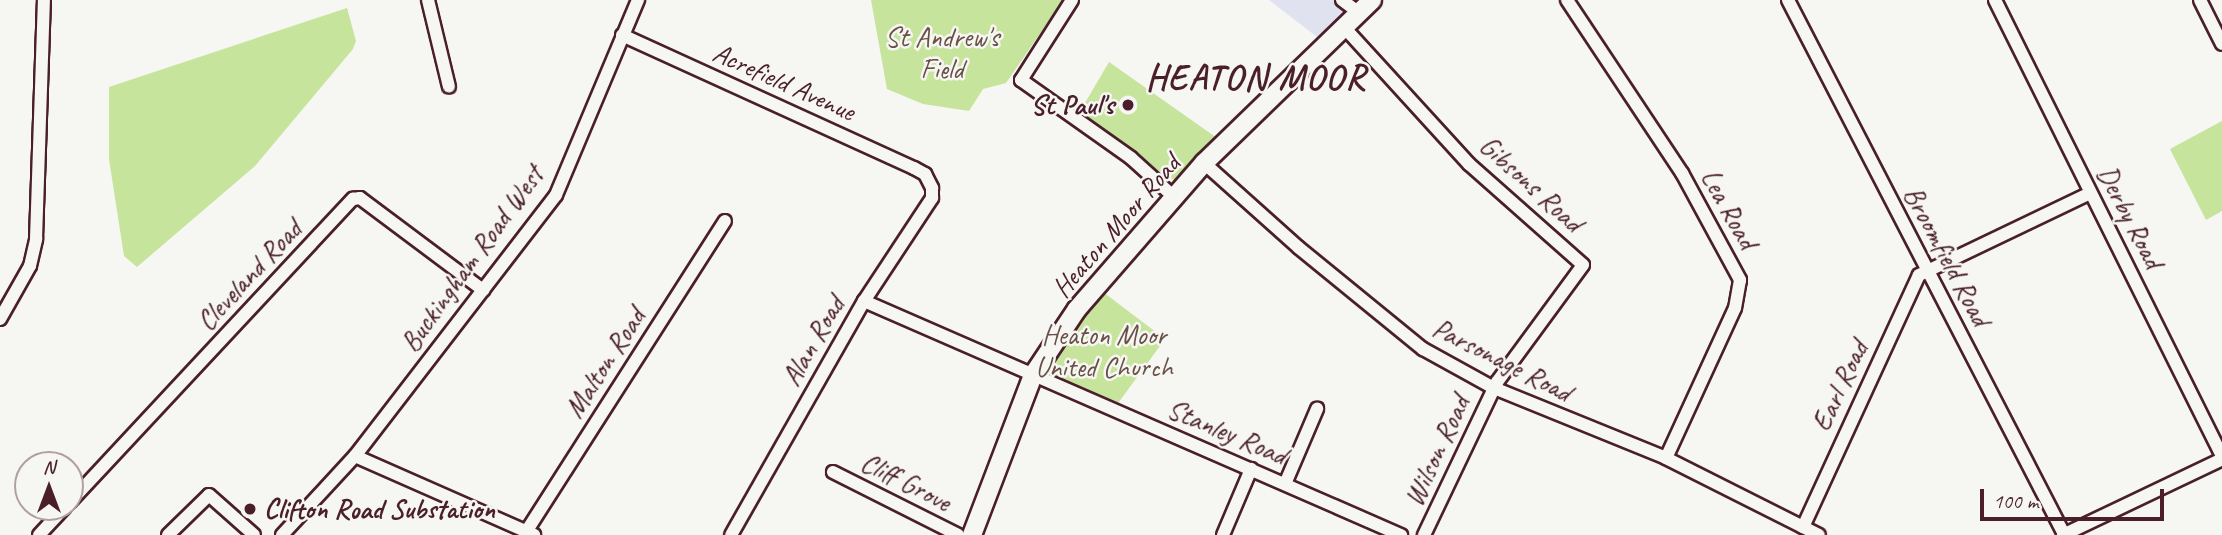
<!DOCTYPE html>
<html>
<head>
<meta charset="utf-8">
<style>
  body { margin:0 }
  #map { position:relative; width:2222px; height:535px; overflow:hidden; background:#f6f6f2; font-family:Caveat,sans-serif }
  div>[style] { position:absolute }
  .built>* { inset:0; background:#e0e3ef }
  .green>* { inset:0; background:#c6e49c }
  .roads { filter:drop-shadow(2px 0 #4a1f2b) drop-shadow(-2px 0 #4a1f2b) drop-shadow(0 2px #4a1f2b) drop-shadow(0 -2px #4a1f2b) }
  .street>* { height:12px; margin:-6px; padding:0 6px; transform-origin:6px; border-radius:6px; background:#f6f6f2 }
  .secondary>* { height:18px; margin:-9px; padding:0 9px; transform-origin:9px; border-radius:9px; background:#f6f6f2 }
  .dots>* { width:19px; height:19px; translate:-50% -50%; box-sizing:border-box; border:4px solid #f6f6f2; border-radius:50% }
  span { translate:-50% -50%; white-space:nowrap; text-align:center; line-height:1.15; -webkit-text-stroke:5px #f6f6f2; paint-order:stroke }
  .park-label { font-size:28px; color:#695047 }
  .street-label { font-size:28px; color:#4a1f2b }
  .poi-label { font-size:28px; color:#4a1f2b; font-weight:700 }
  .right { translate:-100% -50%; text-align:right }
  .left { translate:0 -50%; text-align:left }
  .district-label { font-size:35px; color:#4a1f2b; font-weight:700; letter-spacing:2px }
  .north { position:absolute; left:14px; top:451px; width:70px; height:70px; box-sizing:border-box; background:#f6f6f2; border:2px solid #b1a0a2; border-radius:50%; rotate:0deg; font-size:19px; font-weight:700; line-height:28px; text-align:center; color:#4a1f2b }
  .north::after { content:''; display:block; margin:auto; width:24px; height:32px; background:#4a1f2b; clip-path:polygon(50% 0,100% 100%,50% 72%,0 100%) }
  .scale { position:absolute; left:1980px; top:489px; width:184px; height:32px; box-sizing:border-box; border:4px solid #4a1f2b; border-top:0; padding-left:9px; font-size:21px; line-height:24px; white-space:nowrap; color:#4a1f2b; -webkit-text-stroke:5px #f6f6f2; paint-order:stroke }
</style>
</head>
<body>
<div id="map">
  <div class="built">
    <i style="clip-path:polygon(1269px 0,1357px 0,1317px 37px)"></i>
  </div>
  <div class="green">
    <i style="clip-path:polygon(871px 0,1063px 0,1006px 83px,983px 89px,969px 111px,923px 104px,887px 89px)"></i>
    <i style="clip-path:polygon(347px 8px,356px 41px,353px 49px,255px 166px,137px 267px,124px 256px,109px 159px,109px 87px)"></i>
    <i style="clip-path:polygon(1109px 62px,1217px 138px,1174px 180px,1075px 120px)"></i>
    <i style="clip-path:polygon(2222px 121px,2222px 211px,2206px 220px,2170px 149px)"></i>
    <i style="clip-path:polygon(1103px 292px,1165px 339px,1116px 406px,1039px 372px,1079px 315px)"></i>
  </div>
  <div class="roads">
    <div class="street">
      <i style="left:428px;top:0;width:89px;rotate:76.4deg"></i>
      <i style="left:1072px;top:0;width:95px;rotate:122.5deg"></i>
      <i style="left:1021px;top:80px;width:135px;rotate:35.3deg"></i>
      <i style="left:1131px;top:158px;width:57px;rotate:42.1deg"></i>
      <i style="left:1342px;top:0;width:20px;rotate:37deg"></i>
      <i style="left:1567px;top:0;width:208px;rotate:56.4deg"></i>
      <i style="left:1682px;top:173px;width:122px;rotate:61.5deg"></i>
      <i style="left:1740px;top:280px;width:28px;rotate:100deg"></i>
      <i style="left:1735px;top:308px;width:165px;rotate:114.7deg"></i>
      <i style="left:1788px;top:0;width:601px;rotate:62.67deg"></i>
      <i style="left:1995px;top:0;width:509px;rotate:63.54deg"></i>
      <i style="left:2200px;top:0;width:49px;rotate:63.4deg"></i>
      <i style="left:1343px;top:26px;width:187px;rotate:47.6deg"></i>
      <i style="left:1469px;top:164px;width:152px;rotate:41.5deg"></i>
      <i style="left:1583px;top:265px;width:145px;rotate:126.3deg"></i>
      <i style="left:1497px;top:382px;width:170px;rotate:115.5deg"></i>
      <i style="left:622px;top:35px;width:321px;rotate:24.5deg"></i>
      <i style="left:914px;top:168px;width:13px;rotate:29deg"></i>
      <i style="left:925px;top:174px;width:16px;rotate:63deg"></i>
      <i style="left:932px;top:188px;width:10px;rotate:90deg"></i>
      <i style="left:932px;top:198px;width:123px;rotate:123.4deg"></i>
      <i style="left:864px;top:301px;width:269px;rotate:119.6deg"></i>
      <i style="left:1204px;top:163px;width:127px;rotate:41.8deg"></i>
      <i style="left:1299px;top:248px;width:160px;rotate:39.2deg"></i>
      <i style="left:1423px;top:349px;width:81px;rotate:28.8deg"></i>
      <i style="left:1494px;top:388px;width:186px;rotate:22.1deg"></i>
      <i style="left:1666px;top:458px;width:171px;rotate:26.7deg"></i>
      <i style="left:864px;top:301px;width:586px;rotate:23.55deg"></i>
      <i style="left:0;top:319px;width:61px;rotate:-60.5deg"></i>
      <i style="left:30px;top:266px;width:28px;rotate:-77deg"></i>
      <i style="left:36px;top:239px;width:239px;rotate:-88.1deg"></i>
      <i style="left:355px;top:456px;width:329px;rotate:-52.4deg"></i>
      <i style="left:556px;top:195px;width:212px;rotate:-67.2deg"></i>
      <i style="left:833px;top:472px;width:140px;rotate:26.7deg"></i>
      <i style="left:1285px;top:484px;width:82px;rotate:-66.9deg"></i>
      <i style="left:70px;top:502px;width:415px;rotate:-47deg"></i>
      <i style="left:353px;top:199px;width:7px;rotate:-8deg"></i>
      <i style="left:360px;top:198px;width:154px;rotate:36.8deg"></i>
      <i style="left:1803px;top:527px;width:277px;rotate:-65.3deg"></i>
      <i style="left:1919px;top:275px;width:190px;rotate:-25.6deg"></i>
      <i style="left:526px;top:532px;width:369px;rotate:-57.4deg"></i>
      <i style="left:39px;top:535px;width:38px;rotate:-47deg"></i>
      <i style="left:168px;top:535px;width:57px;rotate:-44.3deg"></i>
      <i style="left:209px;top:495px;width:60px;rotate:41.6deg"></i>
      <i style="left:282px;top:535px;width:108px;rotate:-47.3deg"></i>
      <i style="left:355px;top:456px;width:196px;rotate:23.8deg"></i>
      <i style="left:1223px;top:535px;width:72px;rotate:-67deg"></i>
      <i style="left:2063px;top:535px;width:176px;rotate:-25.5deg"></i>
    </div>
    <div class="secondary">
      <i style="left:972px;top:535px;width:171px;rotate:-69.1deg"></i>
      <i style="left:1033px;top:375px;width:79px;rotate:-56.3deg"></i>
      <i style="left:1077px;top:309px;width:194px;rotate:-49deg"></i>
      <i style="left:1204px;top:163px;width:234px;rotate:-44.1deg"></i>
    </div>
  </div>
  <div class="dots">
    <i style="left:1128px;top:105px;background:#4a1f2b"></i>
    <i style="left:250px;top:509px;background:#4a1f2b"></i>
  </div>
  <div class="park-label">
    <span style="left:942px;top:53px">St Andrew's<br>Field</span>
    <span style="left:1104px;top:351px">Heaton Moor<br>United Church</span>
  </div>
  <div class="street-label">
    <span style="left:784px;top:82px;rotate:24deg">Acrefield Avenue</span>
    <span style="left:1531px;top:184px;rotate:42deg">Gibsons Road</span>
    <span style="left:1729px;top:209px;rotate:61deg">Lea Road</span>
    <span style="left:2130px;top:217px;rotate:63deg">Derby Road</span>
    <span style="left:1116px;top:226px;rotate:-49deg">Heaton Moor Road</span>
    <span style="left:1947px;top:256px;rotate:62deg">Broomfield Road</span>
    <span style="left:472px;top:259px;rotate:-54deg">Buckingham Road West</span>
    <span style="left:249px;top:275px;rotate:-47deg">Cleveland Road</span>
    <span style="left:813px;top:341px;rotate:-60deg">Alan Road</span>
    <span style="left:1502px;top:360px;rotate:27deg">Parsonage Road</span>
    <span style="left:605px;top:363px;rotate:-57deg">Malton Road</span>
    <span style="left:1840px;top:386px;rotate:-65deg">Earl Road</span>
    <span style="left:1227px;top:432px;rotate:23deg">Stanley Road</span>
    <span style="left:1437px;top:451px;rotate:-65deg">Wilson Road</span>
    <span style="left:906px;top:482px;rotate:27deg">Cliff Grove</span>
  </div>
  <div class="poi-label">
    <span class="right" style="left:1114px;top:105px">St Paul's</span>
    <span class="left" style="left:264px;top:509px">Clifton Road Substation</span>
  </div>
  <div class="district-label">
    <span style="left:1256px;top:78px">HEATON MOOR</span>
  </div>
  <div class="north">N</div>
  <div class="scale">100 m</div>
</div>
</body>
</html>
